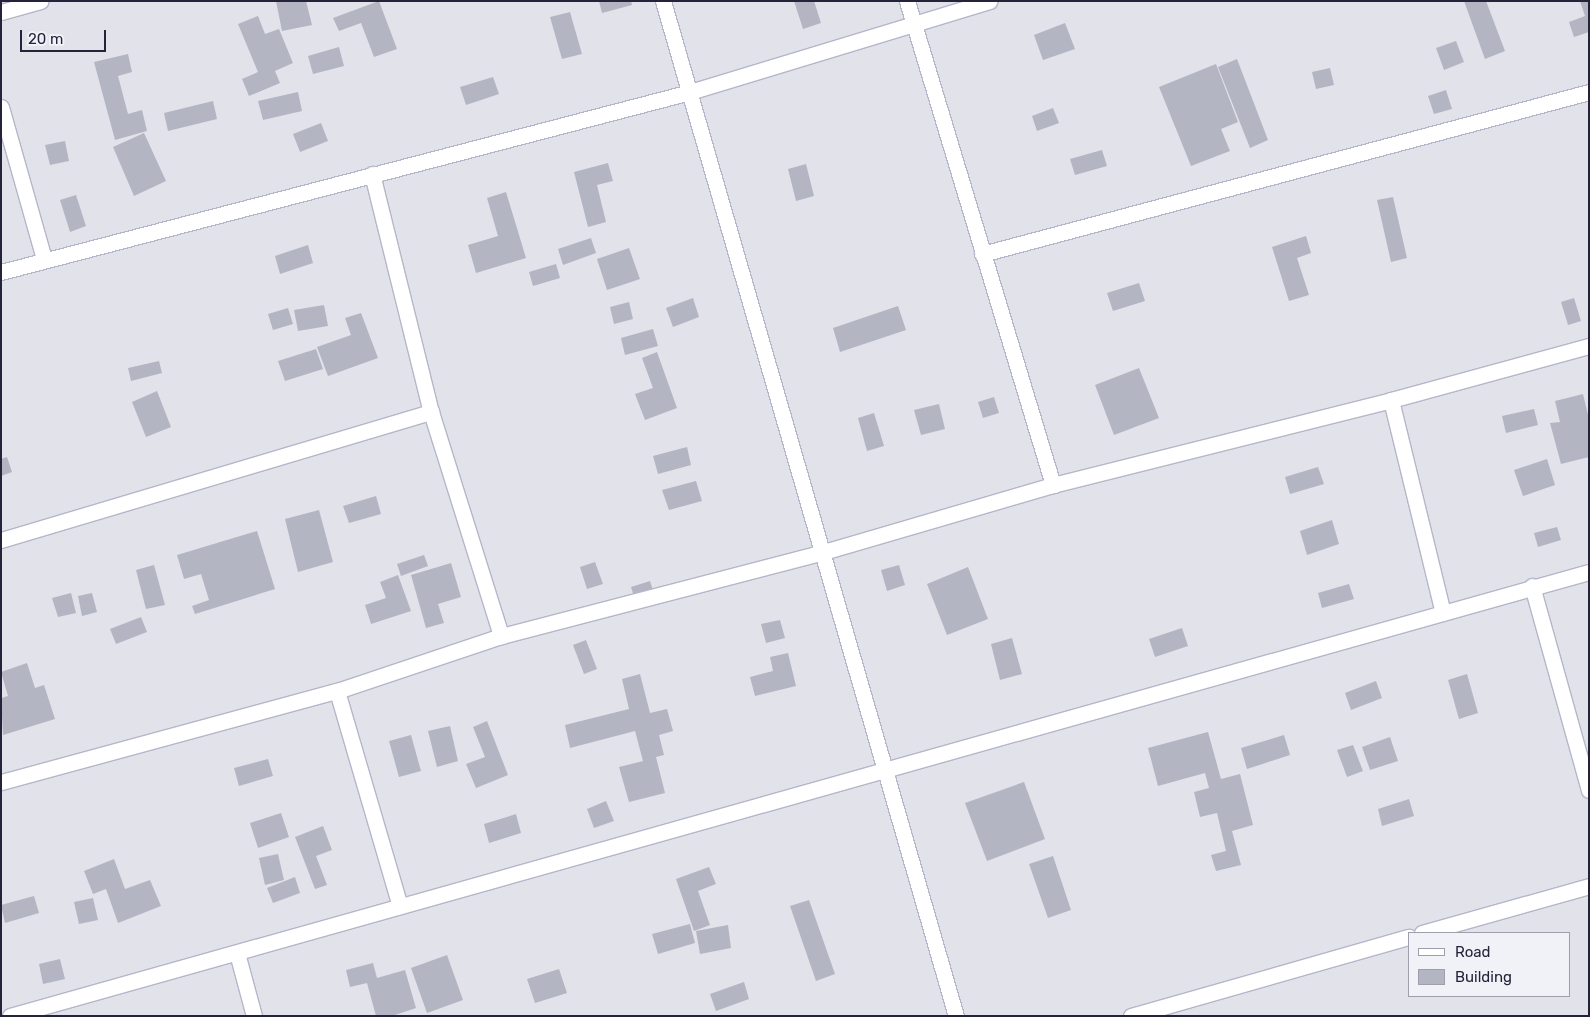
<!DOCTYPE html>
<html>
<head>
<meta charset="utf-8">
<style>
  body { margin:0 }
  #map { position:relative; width:1590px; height:1017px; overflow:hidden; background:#e1e2ea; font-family:Rubik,sans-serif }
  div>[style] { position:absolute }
  .building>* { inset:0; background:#b4b5c2 }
  .roads { filter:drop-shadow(1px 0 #b5b6c9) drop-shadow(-1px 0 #b5b6c9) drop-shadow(0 1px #b5b6c9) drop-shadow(0 -1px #b5b6c9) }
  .street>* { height:15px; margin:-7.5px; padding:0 7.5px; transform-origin:7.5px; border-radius:7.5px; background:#fff }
  .secondary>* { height:15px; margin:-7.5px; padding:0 7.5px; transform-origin:7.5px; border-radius:7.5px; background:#fff }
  span { translate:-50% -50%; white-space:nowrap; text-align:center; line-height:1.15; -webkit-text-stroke:4px #f1f2f7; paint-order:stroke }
  .frame { position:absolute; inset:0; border:2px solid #25233a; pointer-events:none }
  .legend { position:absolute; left:1408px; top:932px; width:162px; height:65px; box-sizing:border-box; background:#f1f2f7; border:1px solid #9f9fab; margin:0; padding:6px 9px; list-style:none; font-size:15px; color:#25233a }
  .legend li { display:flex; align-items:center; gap:10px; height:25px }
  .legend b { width:25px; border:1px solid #9f9fab }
  .scale { position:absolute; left:20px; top:30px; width:86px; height:22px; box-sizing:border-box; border:2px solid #25233a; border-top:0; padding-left:6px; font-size:15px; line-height:18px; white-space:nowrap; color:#25233a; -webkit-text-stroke:4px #f1f2f7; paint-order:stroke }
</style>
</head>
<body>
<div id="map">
  <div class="building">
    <i style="clip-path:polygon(276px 1px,306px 1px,312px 25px,282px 31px)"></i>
    <i style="clip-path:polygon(379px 1px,397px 49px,374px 57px,361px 23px,339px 31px,333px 18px)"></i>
    <i style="clip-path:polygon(599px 1px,631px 1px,632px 5px,602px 13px)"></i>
    <i style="clip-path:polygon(794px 1px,814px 1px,821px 23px,803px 29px)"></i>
    <i style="clip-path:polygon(1464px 1px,1486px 1px,1505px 51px,1485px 59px)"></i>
    <i style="clip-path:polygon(1580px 1px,1589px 1px,1589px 32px,1574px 37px,1569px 22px,1585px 16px)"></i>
    <i style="clip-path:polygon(570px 12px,582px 54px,562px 59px,550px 17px)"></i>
    <i style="clip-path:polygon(258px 16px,265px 34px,279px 29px,293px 63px,275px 71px,280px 83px,249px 96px,242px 79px,258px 72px,238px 24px)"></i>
    <i style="clip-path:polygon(1065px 23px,1075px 49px,1043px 60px,1034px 35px)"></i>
    <i style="clip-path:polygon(1456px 41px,1464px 62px,1444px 70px,1436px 48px)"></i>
    <i style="clip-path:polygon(339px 47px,344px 66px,313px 74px,308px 56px)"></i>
    <i style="clip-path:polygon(128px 54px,132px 72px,118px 76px,128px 114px,142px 110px,147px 131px,115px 140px,94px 62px)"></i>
    <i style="clip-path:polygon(1237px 59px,1268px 140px,1250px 148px,1218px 67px)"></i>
    <i style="clip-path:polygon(1216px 64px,1238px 122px,1221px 129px,1230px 151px,1191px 166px,1159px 87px)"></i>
    <i style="clip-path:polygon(1330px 68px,1334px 85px,1316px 89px,1312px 72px)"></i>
    <i style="clip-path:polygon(493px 77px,499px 94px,466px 105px,460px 87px)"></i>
    <i style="clip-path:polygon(1446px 90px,1452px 109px,1434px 114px,1428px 96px)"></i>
    <i style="clip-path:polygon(298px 92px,302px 111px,263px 120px,258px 101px)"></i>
    <i style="clip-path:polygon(213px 101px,217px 119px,168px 131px,164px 113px)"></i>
    <i style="clip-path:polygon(1053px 108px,1059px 123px,1037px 131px,1032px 116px)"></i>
    <i style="clip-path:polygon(321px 123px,328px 141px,300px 152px,293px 134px)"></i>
    <i style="clip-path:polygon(144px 133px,166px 181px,134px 196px,113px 147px)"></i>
    <i style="clip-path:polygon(65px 141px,69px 161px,50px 165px,45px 145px)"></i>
    <i style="clip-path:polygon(1102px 150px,1107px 166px,1075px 175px,1070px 159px)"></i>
    <i style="clip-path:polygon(608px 163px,613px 181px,597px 185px,606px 222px,588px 227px,574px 172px)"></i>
    <i style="clip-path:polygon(806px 164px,814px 196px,796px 201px,788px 169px)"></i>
    <i style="clip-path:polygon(506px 192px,526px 258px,476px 273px,468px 245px,498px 236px,487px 198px)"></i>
    <i style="clip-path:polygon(76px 195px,86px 226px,70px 232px,60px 200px)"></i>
    <i style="clip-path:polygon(1393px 197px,1407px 258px,1391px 262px,1377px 200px)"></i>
    <i style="clip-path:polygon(1306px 236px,1311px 253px,1297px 258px,1309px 295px,1289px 301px,1272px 247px)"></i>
    <i style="clip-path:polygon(591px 238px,596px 253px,563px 265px,558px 249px)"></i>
    <i style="clip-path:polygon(308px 245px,313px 263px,280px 274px,275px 256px)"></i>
    <i style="clip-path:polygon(629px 248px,640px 279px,607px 290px,597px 259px)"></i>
    <i style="clip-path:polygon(556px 264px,560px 278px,533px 286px,529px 272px)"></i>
    <i style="clip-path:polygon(1139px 283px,1145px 301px,1113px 311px,1107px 293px)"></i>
    <i style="clip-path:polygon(693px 298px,699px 317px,673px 327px,666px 308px)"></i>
    <i style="clip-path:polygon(1574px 298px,1581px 321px,1568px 325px,1561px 302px)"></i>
    <i style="clip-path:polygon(629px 302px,633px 319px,614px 324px,610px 307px)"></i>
    <i style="clip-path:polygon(324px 305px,328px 326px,298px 331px,294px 310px)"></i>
    <i style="clip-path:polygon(898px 306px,906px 330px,840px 352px,833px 328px)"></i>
    <i style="clip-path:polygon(288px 308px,293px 324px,273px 330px,268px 314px)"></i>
    <i style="clip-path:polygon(361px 313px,378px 358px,328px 376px,317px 347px,351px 335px,345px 318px)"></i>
    <i style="clip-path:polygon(653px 329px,658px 346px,625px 355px,621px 338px)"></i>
    <i style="clip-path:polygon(316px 349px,323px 369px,285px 381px,278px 361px)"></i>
    <i style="clip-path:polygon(657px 352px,677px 408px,645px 420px,635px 394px,653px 388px,642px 358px)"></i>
    <i style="clip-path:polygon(159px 361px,162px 373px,131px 381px,128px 368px)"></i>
    <i style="clip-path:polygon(1139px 368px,1159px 418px,1114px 435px,1095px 385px)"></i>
    <i style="clip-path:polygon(157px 391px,171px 427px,146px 437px,132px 402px)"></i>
    <i style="clip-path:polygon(1583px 394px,1589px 419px,1589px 457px,1561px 464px,1550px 423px,1560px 422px,1555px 401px)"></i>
    <i style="clip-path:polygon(994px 397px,999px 413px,983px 418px,978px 402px)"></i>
    <i style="clip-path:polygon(939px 404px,945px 429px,921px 435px,914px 410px)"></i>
    <i style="clip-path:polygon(1534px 409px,1538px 425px,1506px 433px,1502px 416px)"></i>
    <i style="clip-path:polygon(874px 413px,884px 446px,867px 451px,858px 418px)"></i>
    <i style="clip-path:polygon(687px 447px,691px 465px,658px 474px,653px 456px)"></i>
    <i style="clip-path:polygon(7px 457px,12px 472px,1px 476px,1px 459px)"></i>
    <i style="clip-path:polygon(1547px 459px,1555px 485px,1523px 496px,1514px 470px)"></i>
    <i style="clip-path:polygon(1318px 467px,1324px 484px,1290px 494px,1285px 477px)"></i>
    <i style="clip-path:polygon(696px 481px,702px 501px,669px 510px,662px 490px)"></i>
    <i style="clip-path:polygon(376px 496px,381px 514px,349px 523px,343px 506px)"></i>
    <i style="clip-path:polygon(319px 510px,333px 562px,298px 572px,285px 519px)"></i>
    <i style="clip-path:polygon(1332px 520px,1339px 544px,1307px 555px,1300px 531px)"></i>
    <i style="clip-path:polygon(1557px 527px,1561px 540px,1538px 547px,1534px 533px)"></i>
    <i style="clip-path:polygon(257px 531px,275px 589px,195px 614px,192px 606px,209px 600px,201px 574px,184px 579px,177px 555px)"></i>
    <i style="clip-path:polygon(424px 555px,428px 566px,401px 576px,397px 564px)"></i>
    <i style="clip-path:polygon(595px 562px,603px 584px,587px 589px,580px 567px)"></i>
    <i style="clip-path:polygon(451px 563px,461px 597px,438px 604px,444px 623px,426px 628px,411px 575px)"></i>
    <i style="clip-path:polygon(154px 565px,165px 605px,146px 609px,136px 570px)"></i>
    <i style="clip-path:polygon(899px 565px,905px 585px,887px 591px,881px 570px)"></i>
    <i style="clip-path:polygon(968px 567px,988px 619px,947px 635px,927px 584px)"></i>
    <i style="clip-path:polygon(398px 575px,411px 611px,371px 624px,365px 605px,386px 598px,380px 582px)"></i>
    <i style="clip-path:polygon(650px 581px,654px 594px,635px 600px,631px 587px)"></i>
    <i style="clip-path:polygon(1349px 584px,1354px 599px,1322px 608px,1318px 593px)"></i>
    <i style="clip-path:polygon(71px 593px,76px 613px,58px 617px,52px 598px)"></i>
    <i style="clip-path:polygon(92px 593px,97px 612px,82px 616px,78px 596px)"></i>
    <i style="clip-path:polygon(141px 617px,147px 632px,116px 644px,110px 629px)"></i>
    <i style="clip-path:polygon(780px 620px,785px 638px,766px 643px,761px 624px)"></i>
    <i style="clip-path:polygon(1182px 628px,1188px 646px,1155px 657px,1149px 639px)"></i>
    <i style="clip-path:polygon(1012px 638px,1022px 674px,1000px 680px,991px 644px)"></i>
    <i style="clip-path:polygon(586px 640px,597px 669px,584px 674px,573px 645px)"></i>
    <i style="clip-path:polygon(788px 653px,796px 686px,755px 696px,750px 677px,773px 671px,770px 657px)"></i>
    <i style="clip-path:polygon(27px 663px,35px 688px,44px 685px,55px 719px,3px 735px,1px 698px,8px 696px,1px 672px)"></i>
    <i style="clip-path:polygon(640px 674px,650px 713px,667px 709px,673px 731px,659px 735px,664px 755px,656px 757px,665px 793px,629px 802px,619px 767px,643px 761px,635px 731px,570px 748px,565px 725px,629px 709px,622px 679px)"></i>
    <i style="clip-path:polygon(1467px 674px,1478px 713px,1459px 719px,1448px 680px)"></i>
    <i style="clip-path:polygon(1376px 681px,1382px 698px,1351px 710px,1345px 693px)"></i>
    <i style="clip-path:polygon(487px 721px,508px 775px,476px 788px,466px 764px,485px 757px,473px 727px)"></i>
    <i style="clip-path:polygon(450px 726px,458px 761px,437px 767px,428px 731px)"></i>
    <i style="clip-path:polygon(1208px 732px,1221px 779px,1240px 774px,1253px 825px,1232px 831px,1241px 865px,1216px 871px,1211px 855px,1226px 851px,1217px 813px,1200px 817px,1194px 792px,1209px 788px,1205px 773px,1158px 786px,1148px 748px)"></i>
    <i style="clip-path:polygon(411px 735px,421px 771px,399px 777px,389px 741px)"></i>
    <i style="clip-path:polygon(1284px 735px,1290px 755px,1247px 769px,1241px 748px)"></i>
    <i style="clip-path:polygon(1390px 737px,1398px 761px,1370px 770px,1362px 747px)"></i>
    <i style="clip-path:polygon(1353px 745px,1363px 771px,1347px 777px,1337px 750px)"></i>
    <i style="clip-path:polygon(268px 759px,273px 776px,239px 786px,234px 768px)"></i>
    <i style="clip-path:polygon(1024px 782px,1045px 839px,987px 861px,965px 803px)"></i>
    <i style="clip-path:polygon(1409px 799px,1414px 816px,1382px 826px,1378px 809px)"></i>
    <i style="clip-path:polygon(606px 801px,614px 821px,594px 828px,587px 809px)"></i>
    <i style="clip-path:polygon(281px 813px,289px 837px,258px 848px,250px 823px)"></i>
    <i style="clip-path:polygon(516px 814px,521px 833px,489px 843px,484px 824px)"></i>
    <i style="clip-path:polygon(323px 826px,332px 850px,316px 856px,327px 885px,315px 889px,295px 837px)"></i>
    <i style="clip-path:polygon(278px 854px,284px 880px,265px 885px,259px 858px)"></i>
    <i style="clip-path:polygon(1053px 856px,1071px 910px,1048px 918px,1029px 864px)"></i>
    <i style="clip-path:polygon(114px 859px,125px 889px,150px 880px,161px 906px,118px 923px,106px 889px,93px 894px,84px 871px)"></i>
    <i style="clip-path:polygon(709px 867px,716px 884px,698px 891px,710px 925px,694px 931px,676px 879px)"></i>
    <i style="clip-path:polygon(295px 877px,300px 893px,273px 903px,267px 888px)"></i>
    <i style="clip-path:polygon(34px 896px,39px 913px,5px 923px,1px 905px)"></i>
    <i style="clip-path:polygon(93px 898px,98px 920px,79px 924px,74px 902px)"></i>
    <i style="clip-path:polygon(809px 900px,835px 974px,816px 981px,790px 906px)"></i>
    <i style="clip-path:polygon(690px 924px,695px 943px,658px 954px,652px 934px)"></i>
    <i style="clip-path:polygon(728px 925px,731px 948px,700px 954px,696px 931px)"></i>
    <i style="clip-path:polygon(447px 955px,463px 1000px,427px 1013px,411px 968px)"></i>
    <i style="clip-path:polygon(60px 959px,65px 979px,43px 984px,39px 964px)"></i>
    <i style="clip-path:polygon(373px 963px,377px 978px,405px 970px,416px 1008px,392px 1016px,376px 1016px,367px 983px,350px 987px,346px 970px)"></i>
    <i style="clip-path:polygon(559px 969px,567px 993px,535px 1003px,527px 979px)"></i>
    <i style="clip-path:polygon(744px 982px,749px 999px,716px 1011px,710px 994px)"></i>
  </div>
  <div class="roads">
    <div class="street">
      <i style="left:663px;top:1px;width:1056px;rotate:73.9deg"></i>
      <i style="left:907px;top:1px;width:506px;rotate:73.21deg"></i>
      <i style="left:1px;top:12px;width:41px;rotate:-15.4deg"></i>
      <i style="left:1px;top:107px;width:158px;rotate:74.2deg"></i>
      <i style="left:372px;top:174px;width:245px;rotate:76.1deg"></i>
      <i style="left:431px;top:412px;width:235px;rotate:72.6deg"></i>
      <i style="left:982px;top:254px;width:628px;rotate:-14.94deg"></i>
      <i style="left:1px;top:272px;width:712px;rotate:-14.64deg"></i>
      <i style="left:690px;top:92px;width:313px;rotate:-16.9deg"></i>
      <i style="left:1391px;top:400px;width:219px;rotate:76.3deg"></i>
      <i style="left:1px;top:540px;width:449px;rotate:-16.6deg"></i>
      <i style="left:1532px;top:586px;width:212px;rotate:74.4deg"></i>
      <i style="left:337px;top:691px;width:224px;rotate:73.7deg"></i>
      <i style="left:1px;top:782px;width:348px;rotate:-15.2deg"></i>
      <i style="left:337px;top:691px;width:173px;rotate:-18.5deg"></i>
      <i style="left:501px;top:636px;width:330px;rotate:-14.6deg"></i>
      <i style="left:820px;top:553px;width:243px;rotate:-16.3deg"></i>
      <i style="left:1053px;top:485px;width:349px;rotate:-14.1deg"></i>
      <i style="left:1391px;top:400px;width:205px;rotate:-15.3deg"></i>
      <i style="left:237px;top:953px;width:65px;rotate:74.9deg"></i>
      <i style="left:10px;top:1016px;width:1640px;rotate:-15.71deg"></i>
    </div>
    <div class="secondary">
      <i style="left:1422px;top:933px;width:173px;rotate:-15.7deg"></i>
      <i style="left:1131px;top:1016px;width:289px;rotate:-15.9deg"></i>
    </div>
  </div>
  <div class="frame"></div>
  <ul class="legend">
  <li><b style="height:6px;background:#fff"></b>Road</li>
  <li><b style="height:14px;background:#b4b5c2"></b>Building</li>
  </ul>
  <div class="scale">20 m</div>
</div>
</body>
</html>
